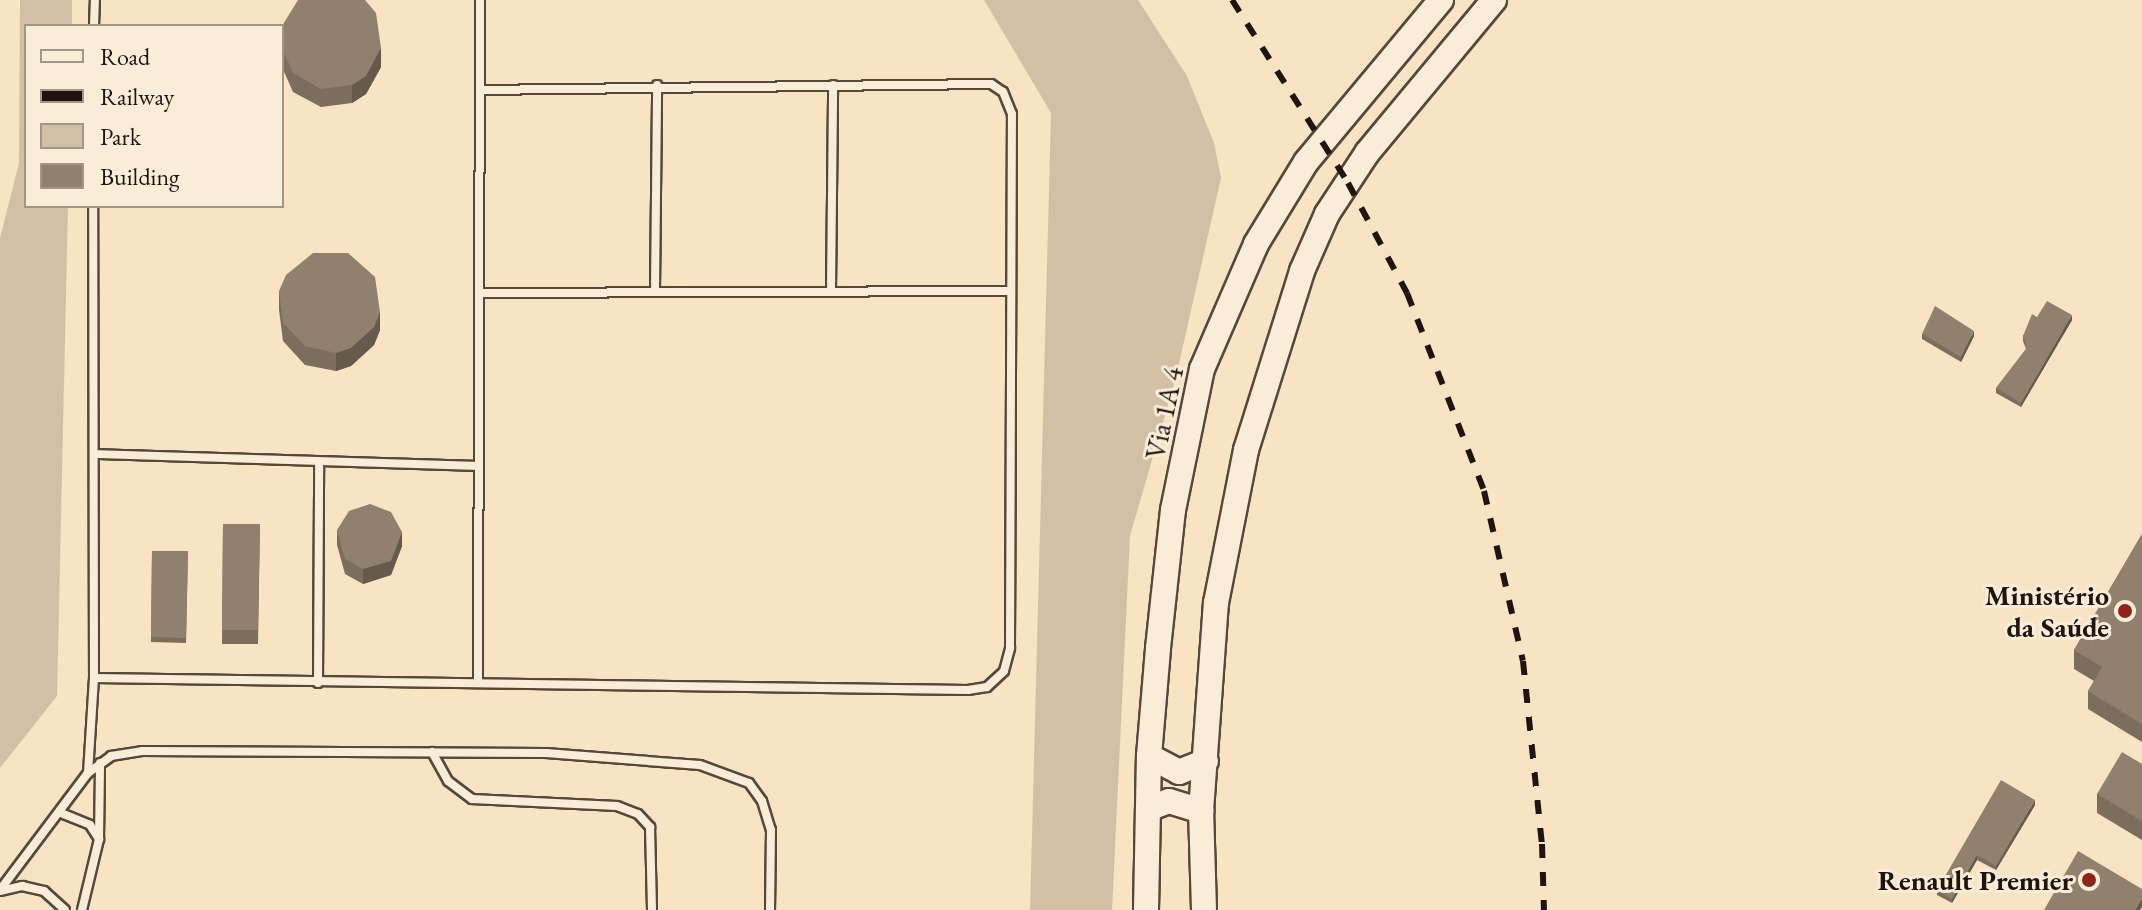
<!DOCTYPE html>
<html>
<head>
<meta charset="utf-8">
<style>
  body { margin:0 }
  #map { position:relative; width:2142px; height:910px; overflow:hidden; background:#f8e3c3; font-family:"EB Garamond",serif }
  div>[style] { position:absolute }
  .green>* { inset:0; background:#d3c0a4 }
  .roads { filter:drop-shadow(2px 0 #55483c) drop-shadow(-2px 0 #55483c) drop-shadow(0 2px #55483c) drop-shadow(0 -2px #55483c) }
  .lane>* { height:8px; margin:-4px; padding:0 4px; transform-origin:4px; border-radius:4px; background:#faedd8 }
  .secondary>* { height:24px; margin:-12px; padding:0 12px; transform-origin:12px; border-radius:12px; background:#faedd8 }
  .rail>* { height:6px; margin-top:-3px; transform-origin:0; background:repeating-linear-gradient(90deg,#1f140f 0 14px,transparent 0 28px) }
  .wall>* { inset:0; background:#7c6e5e }
  .shaded-wall>* { inset:0; background:#655a4c }
  .building>* { inset:0; background:#90806d }
  .dots>* { width:22px; height:22px; translate:-50% -50%; box-sizing:border-box; border:4px solid #faedd8; border-radius:50% }
  span { translate:-50% -50%; white-space:nowrap; text-align:center; line-height:1.15; -webkit-text-stroke:6px #faedd8; paint-order:stroke }
  .street-label { font-size:28px; color:#1f140f }
  .poi-label { font-size:28px; color:#1f140f; font-weight:700 }
  .right { translate:-100% -50%; text-align:right }
  .legend { position:absolute; left:24px; top:24px; width:260px; height:184px; box-sizing:border-box; background:#faedd8; border:2px solid #a29688; margin:0; padding:10px 14px; list-style:none; font-size:24px; color:#1f140f }
  .legend li { display:flex; align-items:center; gap:16px; height:40px }
  .legend b { width:40px; border:2px solid #a29688 }
</style>
</head>
<body>
<div id="map">
  <div class="green">
    <i style="clip-path:polygon(20px 0,72px 0,72px 26px,26px 26px,26px 206px,68px 206px,57px 696px,0 768px,0 238px,19px 163px)"></i>
    <i style="clip-path:polygon(984px 0,1138px 0,1187px 76px,1214px 143px,1221px 178px,1176px 377px,1130px 536px,1112px 910px,1030px 910px,1051px 113px)"></i>
  </div>
  <div class="roads">
    <div class="lane">
      <i style="left:94px;top:26px;width:26px;rotate:-88deg"></i>
      <i style="left:655px;top:290px;width:205px;rotate:-89.4deg"></i>
      <i style="left:831px;top:290px;width:205px;rotate:-89.4deg"></i>
      <i style="left:480px;top:293px;width:531px;rotate:-0.22deg"></i>
      <i style="left:95px;top:454px;width:380px;rotate:1.8deg"></i>
      <i style="left:94px;top:678px;width:874px;rotate:0.79deg"></i>
      <i style="left:968px;top:690px;width:19px;rotate:-9deg"></i>
      <i style="left:987px;top:687px;width:23px;rotate:-43deg"></i>
      <i style="left:1004px;top:671px;width:24px;rotate:-75deg"></i>
      <i style="left:1010px;top:648px;width:534px;rotate:-89.79deg"></i>
      <i style="left:1012px;top:114px;width:24px;rotate:-112deg"></i>
      <i style="left:1003px;top:92px;width:14px;rotate:-146deg"></i>
      <i style="left:991px;top:84px;width:511px;rotate:179.33deg"></i>
      <i style="left:318px;top:683px;width:220px;rotate:-89.7deg"></i>
      <i style="left:478px;top:683px;width:683px;rotate:-89.83deg"></i>
      <i style="left:432px;top:752px;width:33px;rotate:61deg"></i>
      <i style="left:448px;top:781px;width:30px;rotate:37deg"></i>
      <i style="left:472px;top:799px;width:145px;rotate:2.8deg"></i>
      <i style="left:617px;top:806px;width:22px;rotate:21deg"></i>
      <i style="left:638px;top:814px;width:18px;rotate:47deg"></i>
      <i style="left:650px;top:827px;width:83px;rotate:88.6deg"></i>
      <i style="left:88px;top:773px;width:95px;rotate:-86.4deg"></i>
      <i style="left:94px;top:678px;width:472px;rotate:-90.1deg"></i>
      <i style="left:61px;top:813px;width:31px;rotate:22deg"></i>
      <i style="left:90px;top:825px;width:17px;rotate:57deg"></i>
      <i style="left:0;top:890px;width:146px;rotate:-53.1deg"></i>
      <i style="left:88px;top:773px;width:29px;rotate:-36deg"></i>
      <i style="left:111px;top:756px;width:31px;rotate:-9deg"></i>
      <i style="left:142px;top:751px;width:404px;rotate:0.3deg"></i>
      <i style="left:546px;top:753px;width:154px;rotate:4.5deg"></i>
      <i style="left:700px;top:765px;width:52px;rotate:20.2deg"></i>
      <i style="left:749px;top:783px;width:22px;rotate:54deg"></i>
      <i style="left:762px;top:801px;width:30px;rotate:73deg"></i>
      <i style="left:771px;top:830px;width:80px;rotate:90.7deg"></i>
      <i style="left:0;top:891px;width:23px;rotate:-13deg"></i>
      <i style="left:22px;top:886px;width:23px;rotate:13deg"></i>
      <i style="left:44px;top:891px;width:28px;rotate:42deg"></i>
      <i style="left:82px;top:910px;width:73px;rotate:-76.5deg"></i>
      <i style="left:99px;top:839px;width:76px;rotate:-89.2deg"></i>
    </div>
    <div class="secondary">
      <i style="left:1149px;top:756px;width:34px;rotate:28deg"></i>
      <i style="left:1179px;top:772px;width:29px;rotate:-22deg"></i>
      <i style="left:1148px;top:809px;width:22px;rotate:-21deg"></i>
      <i style="left:1169px;top:801px;width:34px;rotate:17deg"></i>
      <i style="left:1146px;top:910px;width:154px;rotate:-88.9deg"></i>
      <i style="left:1149px;top:756px;width:108px;rotate:-85.2deg"></i>
      <i style="left:1158px;top:648px;width:139px;rotate:-83.8deg"></i>
      <i style="left:1173px;top:510px;width:144px;rotate:-78.4deg"></i>
      <i style="left:1202px;top:369px;width:136px;rotate:-66.6deg"></i>
      <i style="left:1256px;top:244px;width:96px;rotate:-58.6deg"></i>
      <i style="left:1306px;top:162px;width:211px;rotate:-50.2deg"></i>
      <i style="left:1204px;top:910px;width:99px;rotate:-91.7deg"></i>
      <i style="left:1201px;top:811px;width:209px;rotate:-85.9deg"></i>
      <i style="left:1216px;top:603px;width:156px;rotate:-78.9deg"></i>
      <i style="left:1246px;top:450px;width:188px;rotate:-72.6deg"></i>
      <i style="left:1302px;top:271px;width:62px;rotate:-66.3deg"></i>
      <i style="left:1327px;top:214px;width:73px;rotate:-56.7deg"></i>
      <i style="left:1367px;top:153px;width:199px;rotate:-50.3deg"></i>
    </div>
  </div>
  <div class="rail">
    <i style="left:1232px;top:0;width:217px;rotate:57.6deg"></i>
    <i style="left:1348px;top:183px;width:125px;rotate:61.8deg"></i>
    <i style="left:1407px;top:293px;width:212px;rotate:68.7deg"></i>
    <i style="left:1484px;top:491px;width:174px;rotate:77.1deg"></i>
    <i style="left:1523px;top:661px;width:184px;rotate:84.1deg"></i>
    <i style="left:1542px;top:844px;width:66px;rotate:88.3deg"></i>
  </div>
  <div class="wall">
    <i style="clip-path:polygon(282px 26px,381px 67px,366px 94px,352px 103px,321px 107px,293px 92px,282px 67px)"></i>
    <i style="clip-path:polygon(279px 291px,380px 330px,374px 345px,351px 366px,336px 371px,305px 365px,283px 341px,279px 310px)"></i>
    <i style="clip-path:polygon(2037px 317px,2072px 320px,2021px 407px,1996px 393px,1996px 388px,2026px 349px,2023px 341px,2023px 336px)"></i>
    <i style="clip-path:polygon(1922px 334px,1974px 336px,1961px 362px,1922px 339px)"></i>
    <i style="clip-path:polygon(223px 524px,260px 524px,258px 644px,222px 644px)"></i>
    <i style="clip-path:polygon(337px 530px,402px 546px,391px 575px,363px 584px,345px 574px,337px 545px)"></i>
    <i style="clip-path:polygon(2142px 534px,2142px 742px,2088px 709px,2088px 691px,2094px 681px,2074px 669px,2074px 650px)"></i>
    <i style="clip-path:polygon(152px 551px,188px 551px,186px 643px,151px 642px)"></i>
    <i style="clip-path:polygon(2142px 764px,2142px 840px,2097px 813px,2097px 794px)"></i>
    <i style="clip-path:polygon(2035px 805px,1996px 870px,1977px 860px,1952px 903px,1937px 895px,1937px 890px)"></i>
  </div>
  <div class="shaded-wall">
    <i style="clip-path:polygon(381px 48px,381px 67px,366px 94px,352px 103px,352px 85px)"></i>
    <i style="clip-path:polygon(380px 312px,380px 330px,374px 345px,351px 366px,336px 371px,336px 353px)"></i>
    <i style="clip-path:polygon(2072px 315px,2072px 320px,2021px 407px,2021px 403px)"></i>
    <i style="clip-path:polygon(1974px 331px,1974px 336px,1961px 362px,1961px 357px)"></i>
    <i style="clip-path:polygon(402px 532px,402px 546px,391px 575px,363px 584px,363px 569px)"></i>
    <i style="clip-path:polygon(2035px 800px,2035px 805px,1996px 870px,1996px 866px)"></i>
    <i style="clip-path:polygon(1977px 855px,1977px 860px,1952px 903px,1952px 899px)"></i>
    <i style="clip-path:polygon(2142px 898px,2142px 907px,2140px 910px,2135px 910px)"></i>
  </div>
  <div class="building">
    <i style="clip-path:polygon(298px 0,365px 0,376px 13px,381px 48px,366px 76px,352px 85px,321px 89px,293px 73px,282px 48px,282px 26px)"></i>
    <i style="clip-path:polygon(313px 253px,348px 253px,375px 277px,380px 312px,374px 327px,351px 348px,336px 353px,305px 346px,283px 323px,279px 291px,286px 275px)"></i>
    <i style="clip-path:polygon(2047px 301px,2072px 315px,2021px 403px,1996px 388px,2027px 348px,2023px 336px,2032px 314px,2037px 317px)"></i>
    <i style="clip-path:polygon(1935px 306px,1974px 331px,1961px 357px,1922px 334px)"></i>
    <i style="clip-path:polygon(370px 504px,391px 512px,402px 532px,391px 561px,363px 569px,345px 559px,337px 530px,349px 511px)"></i>
    <i style="clip-path:polygon(223px 524px,260px 524px,258px 630px,222px 630px)"></i>
    <i style="clip-path:polygon(2142px 534px,2142px 724px,2088px 691px,2102px 667px,2074px 650px)"></i>
    <i style="clip-path:polygon(152px 551px,188px 551px,186px 638px,151px 637px)"></i>
    <i style="clip-path:polygon(2122px 752px,2142px 764px,2142px 821px,2097px 794px)"></i>
    <i style="clip-path:polygon(2001px 780px,2035px 800px,1996px 866px,1977px 855px,1952px 899px,1937px 890px)"></i>
    <i style="clip-path:polygon(2078px 851px,2142px 889px,2142px 898px,2135px 910px,2044px 910px)"></i>
  </div>
  <div class="dots">
    <i style="left:2125px;top:611px;background:#8f2418"></i>
    <i style="left:2089px;top:880px;background:#8f2418"></i>
  </div>
  <div class="street-label">
    <span style="left:1164px;top:413px;rotate:-78deg">Via 1A 4</span>
  </div>
  <div class="poi-label">
    <span class="right" style="left:2109px;top:611px">Ministério<br>da Saúde</span>
    <span class="right" style="left:2073px;top:880px">Renault Premier</span>
  </div>
  <ul class="legend">
  <li><b style="height:10px;background:#faedd8"></b>Road</li>
  <li><b style="height:10px;background:#1f140f"></b>Railway</li>
  <li><b style="height:22px;background:#d3c0a4"></b>Park</li>
  <li><b style="height:22px;background:#90806d"></b>Building</li>
  </ul>
</div>
</body>
</html>
